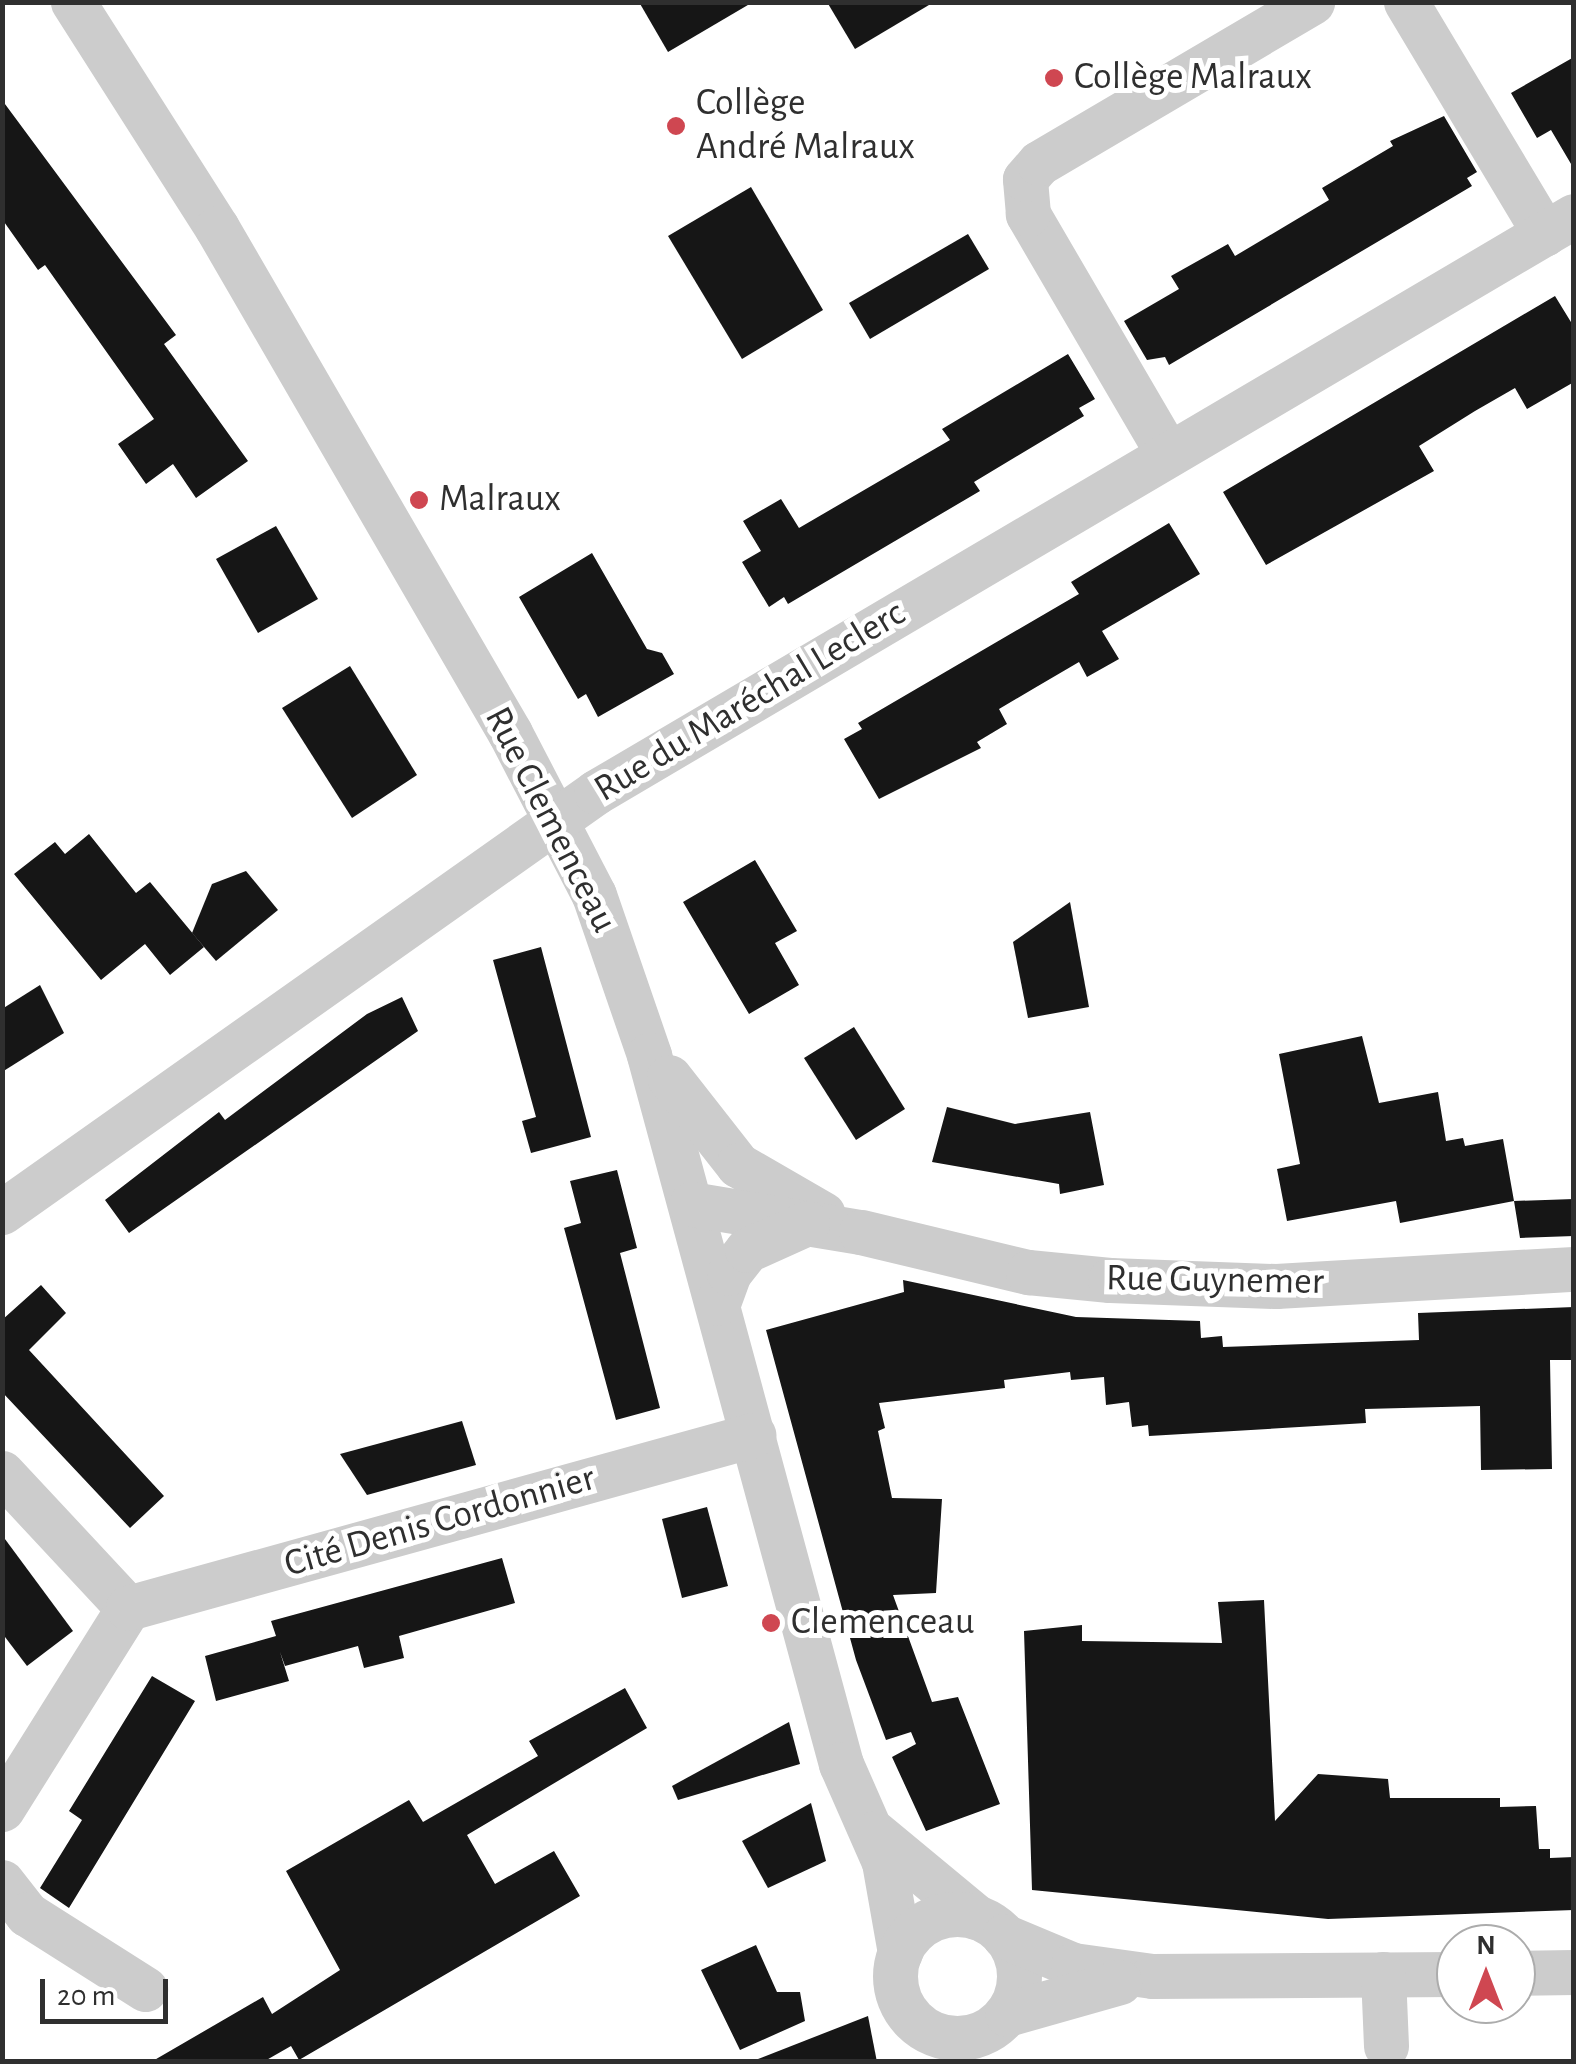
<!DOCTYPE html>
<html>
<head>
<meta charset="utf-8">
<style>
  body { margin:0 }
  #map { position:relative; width:1576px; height:2064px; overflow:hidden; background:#fff; font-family:"Alegreya Sans",sans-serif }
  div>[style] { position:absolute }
  .building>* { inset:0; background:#161616 }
  .minor>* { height:45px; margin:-22.5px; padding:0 22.5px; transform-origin:22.5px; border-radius:22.5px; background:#ccc }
  .minor>.ring { margin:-22.5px; padding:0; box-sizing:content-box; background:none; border:45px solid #ccc; border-radius:50% }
  .dots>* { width:28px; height:28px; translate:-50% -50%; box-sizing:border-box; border:5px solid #fff; border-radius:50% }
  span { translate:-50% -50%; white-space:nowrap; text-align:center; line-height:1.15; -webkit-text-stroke:10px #fff; paint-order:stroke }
  .poi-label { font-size:38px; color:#2f2f2f }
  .left { translate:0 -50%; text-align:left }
  .street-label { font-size:38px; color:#2f2f2f }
  .frame { position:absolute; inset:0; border:5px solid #2f2f2f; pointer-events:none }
  .north { position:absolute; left:1436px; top:1924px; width:100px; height:100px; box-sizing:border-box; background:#fff; border:2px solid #acacac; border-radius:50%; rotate:0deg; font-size:28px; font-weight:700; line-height:40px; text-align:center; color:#2f2f2f }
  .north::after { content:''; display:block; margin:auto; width:35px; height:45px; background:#cf4751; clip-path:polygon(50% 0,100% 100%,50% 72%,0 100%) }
  .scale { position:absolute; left:40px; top:1979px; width:128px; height:45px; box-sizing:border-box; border:5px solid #2f2f2f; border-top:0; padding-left:12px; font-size:30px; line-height:35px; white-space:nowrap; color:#2f2f2f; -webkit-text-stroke:8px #fff; paint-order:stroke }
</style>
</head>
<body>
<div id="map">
  <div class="building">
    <i style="clip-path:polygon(639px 2px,753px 2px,668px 52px)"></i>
    <i style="clip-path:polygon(827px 2px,934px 2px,855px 49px)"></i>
    <i style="clip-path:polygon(1574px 57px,1574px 169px,1551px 130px,1537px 138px,1511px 93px)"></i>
    <i style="clip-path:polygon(2px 100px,176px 335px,164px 344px,248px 461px,196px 498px,173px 464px,146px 484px,118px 444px,154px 419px,45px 265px,38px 270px,2px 219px)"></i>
    <i style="clip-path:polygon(1444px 116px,1477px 172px,1467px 178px,1472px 186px,1169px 365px,1165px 357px,1147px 360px,1124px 321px,1179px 289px,1171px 276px,1228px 244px,1235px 256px,1329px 200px,1322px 188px,1393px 146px,1390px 141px)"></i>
    <i style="clip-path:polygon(751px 187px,823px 310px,742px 359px,668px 236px)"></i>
    <i style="clip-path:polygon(968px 234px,989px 269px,870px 339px,849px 303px)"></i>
    <i style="clip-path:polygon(1555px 296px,1574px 327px,1574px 382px,1527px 409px,1515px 388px,1475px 411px,1419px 446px,1434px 471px,1266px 565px,1223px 492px)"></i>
    <i style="clip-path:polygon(1068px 354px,1095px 399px,1079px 408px,1084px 416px,974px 482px,980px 491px,788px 604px,784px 597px,769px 607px,742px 562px,761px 551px,743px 521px,781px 499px,799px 528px,950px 440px,942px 429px)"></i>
    <i style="clip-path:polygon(1169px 523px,1200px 574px,1102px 631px,1119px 659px,1087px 677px,1079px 662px,1038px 686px,999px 709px,1007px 724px,977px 742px,981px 748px,879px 799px,844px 739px,862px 729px,858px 723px,1079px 594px,1071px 582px)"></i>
    <i style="clip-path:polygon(276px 526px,318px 599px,258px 633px,216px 559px)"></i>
    <i style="clip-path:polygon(592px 553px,647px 649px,662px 653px,674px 674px,598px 717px,586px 694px,578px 699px,519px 597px)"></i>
    <i style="clip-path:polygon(350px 666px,417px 775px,352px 818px,282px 708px)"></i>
    <i style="clip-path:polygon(89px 834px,136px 893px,150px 882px,204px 947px,170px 975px,145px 944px,101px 980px,14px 874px,55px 842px,65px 854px)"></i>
    <i style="clip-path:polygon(755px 860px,797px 931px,775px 943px,799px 985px,749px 1014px,683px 902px)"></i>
    <i style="clip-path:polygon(246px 871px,278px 910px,216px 961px,192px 933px,212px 884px)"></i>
    <i style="clip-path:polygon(1070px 902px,1089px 1007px,1028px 1018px,1013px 942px)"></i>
    <i style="clip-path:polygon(541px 947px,591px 1137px,531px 1153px,522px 1121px,536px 1117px,493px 960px)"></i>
    <i style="clip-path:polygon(40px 985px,64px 1033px,2px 1072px,2px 1009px)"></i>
    <i style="clip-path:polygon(402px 997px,418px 1031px,129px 1233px,105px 1200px,219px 1112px,225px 1120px,367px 1014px)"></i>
    <i style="clip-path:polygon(854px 1027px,905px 1109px,856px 1140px,804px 1058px)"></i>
    <i style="clip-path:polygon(1362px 1036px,1379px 1103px,1438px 1092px,1446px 1141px,1463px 1138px,1465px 1146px,1503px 1139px,1514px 1201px,1574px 1199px,1574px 1236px,1520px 1238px,1514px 1201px,1400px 1223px,1396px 1201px,1287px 1221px,1277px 1169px,1300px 1164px,1279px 1054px)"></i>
    <i style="clip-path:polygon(947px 1107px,1015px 1124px,1090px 1112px,1104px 1185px,1060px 1194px,1059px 1184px,932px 1162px)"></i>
    <i style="clip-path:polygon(617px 1170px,637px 1248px,620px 1253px,660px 1408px,616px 1420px,564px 1228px,581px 1223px,570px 1181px)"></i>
    <i style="clip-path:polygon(903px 1280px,1076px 1317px,1200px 1321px,1201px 1338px,1222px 1336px,1223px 1347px,1419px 1340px,1418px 1313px,1574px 1307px,1574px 1360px,1550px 1360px,1552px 1469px,1481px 1470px,1480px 1406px,1365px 1409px,1366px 1423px,1149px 1436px,1148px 1425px,1132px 1427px,1129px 1402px,1106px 1405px,1104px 1377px,1071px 1380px,1070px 1372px,1004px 1380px,1005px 1388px,879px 1403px,885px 1428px,878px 1431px,892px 1498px,942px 1499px,936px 1593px,893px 1595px,932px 1702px,958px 1697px,1000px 1804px,926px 1831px,892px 1757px,916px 1744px,911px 1732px,886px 1740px,856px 1660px,766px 1330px,904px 1292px)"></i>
    <i style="clip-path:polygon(41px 1285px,66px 1313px,29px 1350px,164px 1496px,130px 1528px,2px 1392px,2px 1320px)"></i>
    <i style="clip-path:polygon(462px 1421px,476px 1465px,367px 1495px,340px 1454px)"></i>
    <i style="clip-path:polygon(707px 1507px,728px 1586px,682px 1598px,662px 1519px)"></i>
    <i style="clip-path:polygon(2px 1535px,73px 1631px,27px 1666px,2px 1633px)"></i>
    <i style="clip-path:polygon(502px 1558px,515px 1603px,399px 1636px,404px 1658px,364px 1668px,358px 1646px,285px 1666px,280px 1652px,289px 1681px,216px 1701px,205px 1656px,276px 1636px,271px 1621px)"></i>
    <i style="clip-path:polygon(1264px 1600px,1275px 1821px,1318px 1774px,1388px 1779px,1390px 1798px,1500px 1798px,1500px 1807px,1536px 1806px,1539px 1849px,1550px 1849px,1550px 1858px,1574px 1857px,1574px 1910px,1328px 1919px,1032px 1890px,1024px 1631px,1082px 1625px,1082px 1641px,1222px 1643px,1218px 1602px)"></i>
    <i style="clip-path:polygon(152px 1676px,195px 1701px,69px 1908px,40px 1888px,82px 1820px,69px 1811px)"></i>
    <i style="clip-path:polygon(625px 1688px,647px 1728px,467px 1835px,495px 1884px,554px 1851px,580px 1896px,299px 2060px,291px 2046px,263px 2062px,151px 2062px,263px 1997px,272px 2014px,340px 1970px,286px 1871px,409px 1800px,423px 1822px,538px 1756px,529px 1741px)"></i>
    <i style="clip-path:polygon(789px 1722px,800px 1764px,678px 1800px,672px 1786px)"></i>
    <i style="clip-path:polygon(811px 1803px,826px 1861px,768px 1888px,742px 1841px)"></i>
    <i style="clip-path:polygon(756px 1945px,777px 1992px,800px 1992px,805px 2021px,740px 2050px,701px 1970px)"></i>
    <i style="clip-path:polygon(868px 2016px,877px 2062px,759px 2062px,758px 2059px)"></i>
  </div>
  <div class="minor">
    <i style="left:73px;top:2px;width:268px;rotate:57.5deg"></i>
    <i style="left:217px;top:228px;width:584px;rotate:59.88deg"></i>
    <i style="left:510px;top:733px;width:182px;rotate:62.6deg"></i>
    <i style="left:594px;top:895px;width:169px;rotate:71deg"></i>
    <i style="left:649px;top:1055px;width:735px;rotate:74.85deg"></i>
    <i style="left:841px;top:1764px;width:107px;rotate:66.3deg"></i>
    <i style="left:884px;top:1862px;width:92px;rotate:80deg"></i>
    <i style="left:1406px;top:2px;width:270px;rotate:59.1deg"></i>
    <i style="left:1168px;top:454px;width:278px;rotate:-120.3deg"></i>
    <i style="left:1028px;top:214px;width:35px;rotate:-95deg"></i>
    <i style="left:1025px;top:179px;width:21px;rotate:-49deg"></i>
    <i style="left:1039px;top:163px;width:317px;rotate:-30.5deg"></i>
    <i style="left:669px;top:1077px;width:112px;rotate:51.9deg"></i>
    <i style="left:738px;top:1165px;width:98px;rotate:30deg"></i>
    <i style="left:691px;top:1204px;width:172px;rotate:9.4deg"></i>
    <i style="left:861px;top:1232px;width:172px;rotate:13.5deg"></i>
    <i style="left:1028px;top:1272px;width:82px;rotate:5.6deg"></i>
    <i style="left:1110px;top:1280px;width:166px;rotate:2.1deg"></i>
    <i style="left:1276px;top:1286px;width:298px;rotate:-3.3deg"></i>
    <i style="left:2px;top:1212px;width:727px;rotate:-35.26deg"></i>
    <i style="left:596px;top:792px;width:1135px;rotate:-30.5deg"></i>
    <i style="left:718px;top:1303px;width:32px;rotate:-70deg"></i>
    <i style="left:729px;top:1273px;width:29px;rotate:-52deg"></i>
    <i style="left:747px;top:1250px;width:66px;rotate:-24.2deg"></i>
    <i style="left:2px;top:1473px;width:185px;rotate:47deg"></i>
    <i style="left:2px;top:1809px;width:237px;rotate:-57.9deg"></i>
    <i style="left:128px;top:1608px;width:649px;rotate:-15.47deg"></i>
    <i style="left:875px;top:1833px;width:131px;rotate:39.7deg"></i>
    <i style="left:2px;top:1882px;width:41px;rotate:52deg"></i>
    <i style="left:27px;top:1914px;width:140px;rotate:32.4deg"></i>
    <i class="ring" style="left:895px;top:1914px;width:79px;height:79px"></i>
    <i style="left:1004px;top:1936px;width:75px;rotate:22.8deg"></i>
    <i style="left:1073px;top:1965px;width:80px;rotate:7.9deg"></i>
    <i style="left:1152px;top:1976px;width:304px;rotate:-0.4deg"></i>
    <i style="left:1516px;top:1973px;width:58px;rotate:-1deg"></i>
    <i style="left:1383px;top:1974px;width:72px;rotate:87.6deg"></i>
    <i style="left:1007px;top:2014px;width:117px;rotate:-15.8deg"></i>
  </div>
  <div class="dots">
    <i style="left:1054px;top:78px;background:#cf4751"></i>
    <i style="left:676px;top:126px;background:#cf4751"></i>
    <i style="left:419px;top:500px;background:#cf4751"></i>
    <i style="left:771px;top:1623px;background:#cf4751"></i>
  </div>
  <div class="poi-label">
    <span class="left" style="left:1074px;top:78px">Collège Malraux</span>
    <span class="left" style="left:696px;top:126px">Collège<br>André Malraux</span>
    <span class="left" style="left:439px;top:500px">Malraux</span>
    <span class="left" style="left:791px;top:1623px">Clemenceau</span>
  </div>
  <div class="street-label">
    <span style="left:750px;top:702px;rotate:-31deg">Rue du Maréchal Leclerc</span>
    <span style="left:550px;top:820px;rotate:63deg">Rue Clemenceau</span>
    <span style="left:1215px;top:1281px;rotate:1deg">Rue Guynemer</span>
    <span style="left:440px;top:1522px;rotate:-16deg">Cité Denis Cordonnier</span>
  </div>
  <div class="frame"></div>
  <div class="north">N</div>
  <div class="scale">20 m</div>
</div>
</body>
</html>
